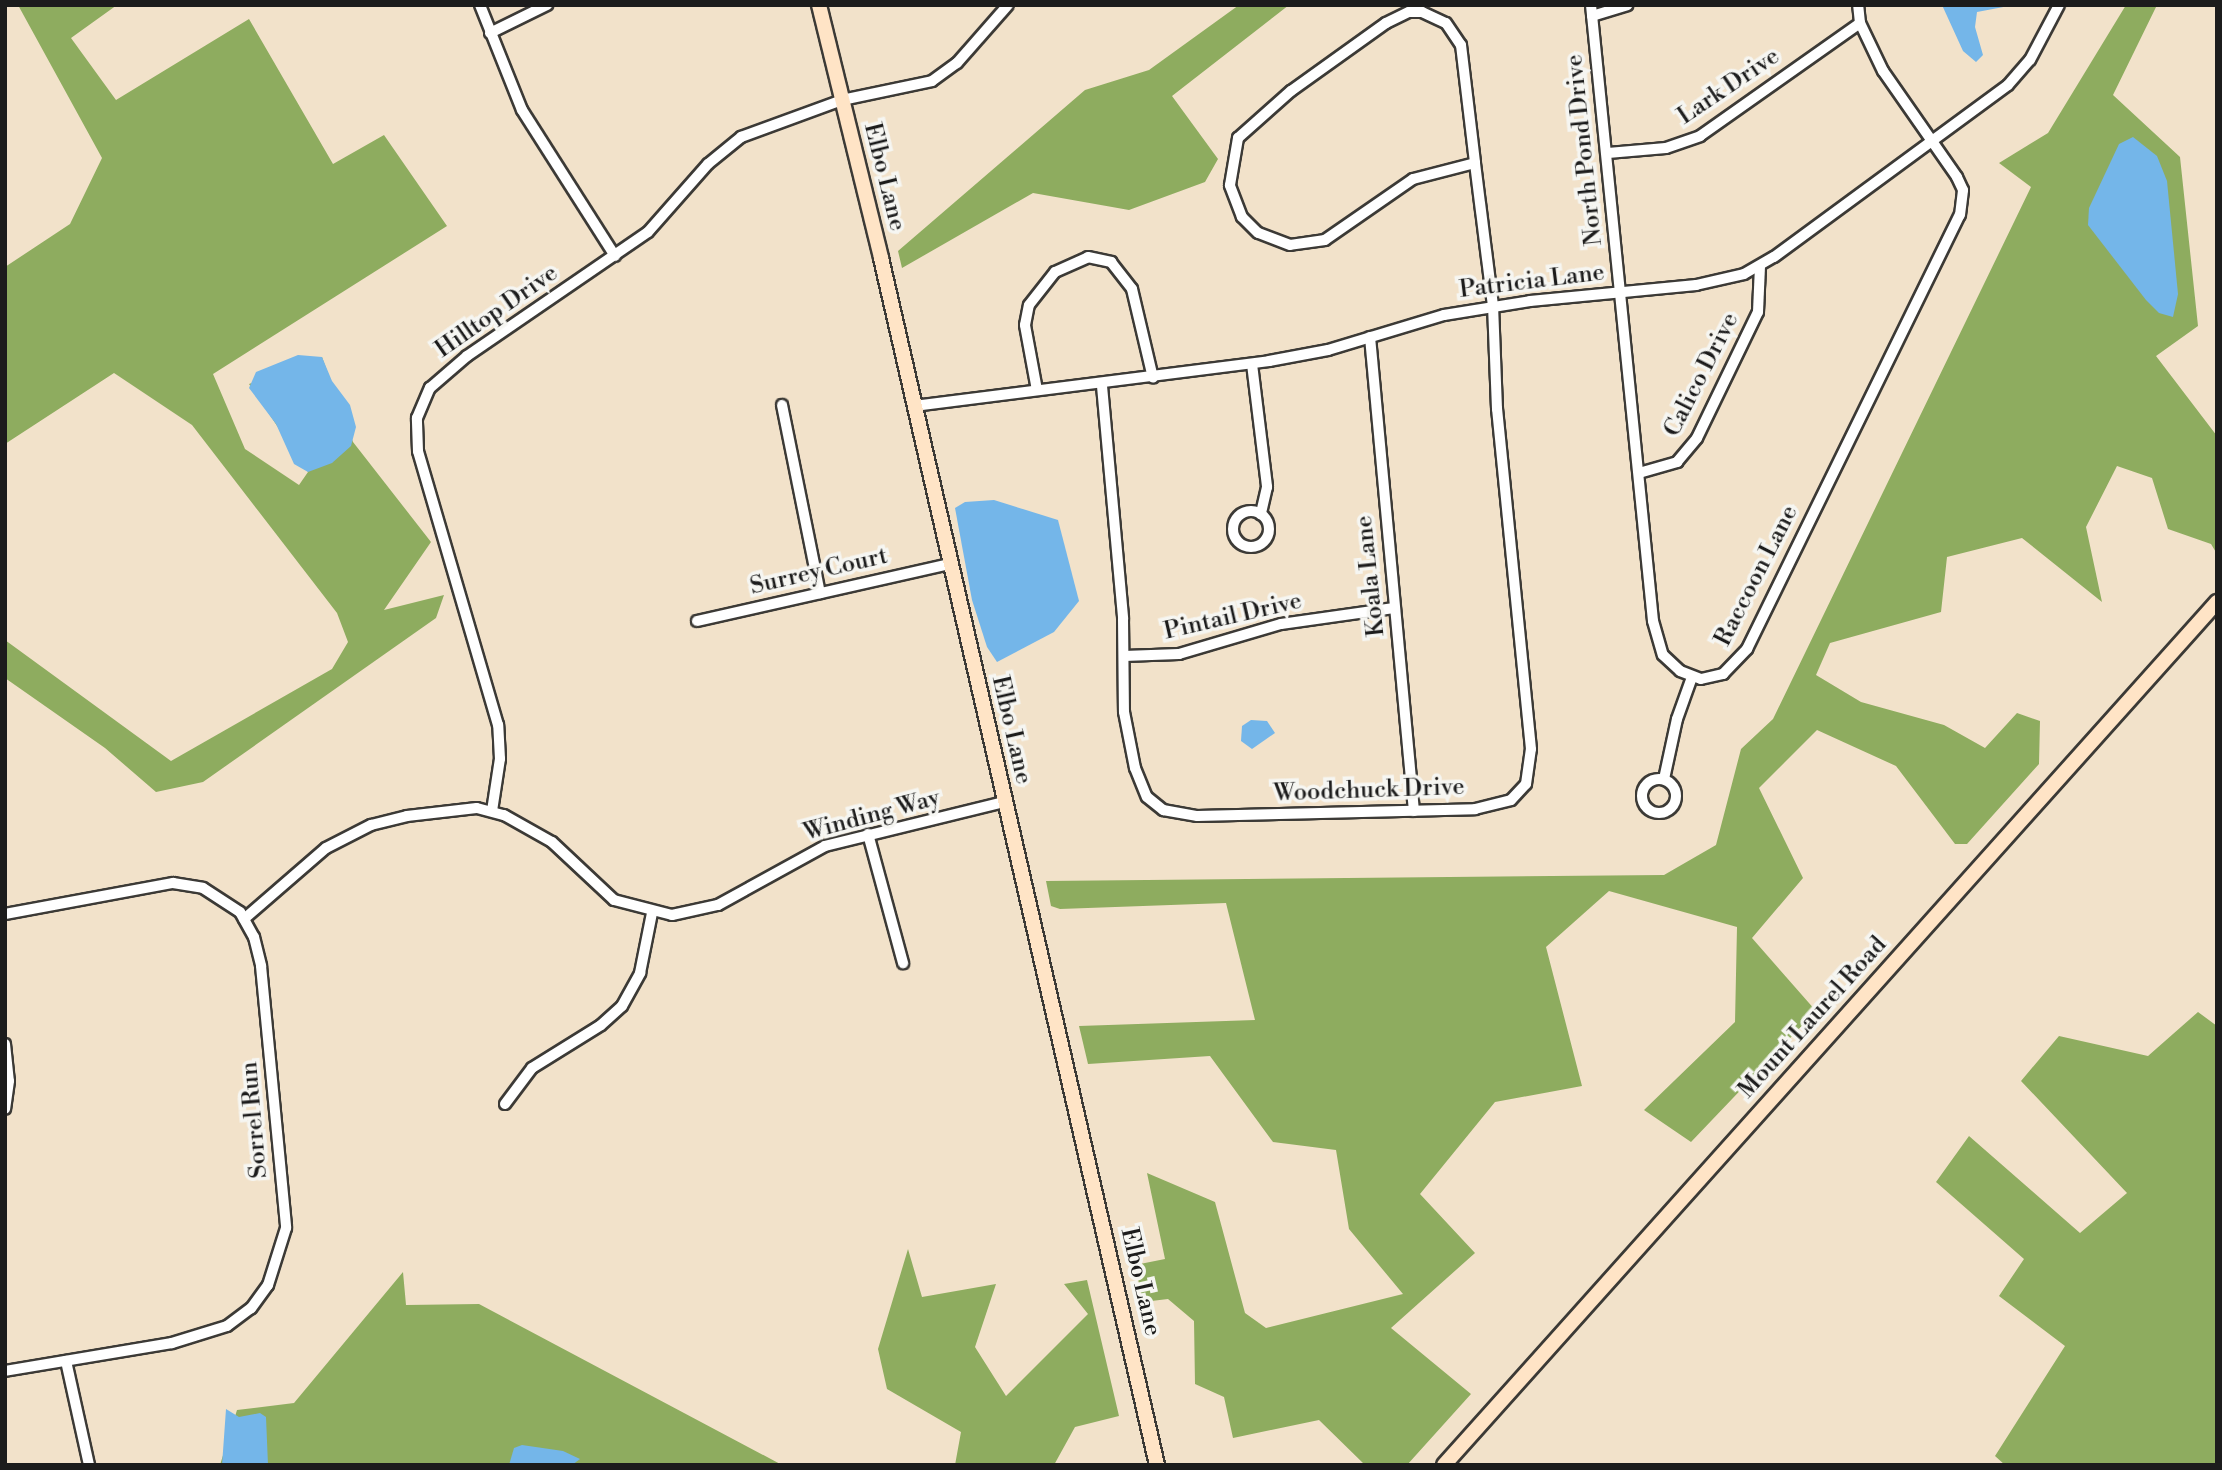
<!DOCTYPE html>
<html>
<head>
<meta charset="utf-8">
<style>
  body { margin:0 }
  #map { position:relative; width:2222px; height:1470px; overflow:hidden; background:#f2e2ca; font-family:"Libre Bodoni",serif }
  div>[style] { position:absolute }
  .forest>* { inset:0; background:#8eac5f }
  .water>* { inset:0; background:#74b6e9 }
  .roads { filter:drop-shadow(2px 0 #3c3a36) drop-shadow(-2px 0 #3c3a36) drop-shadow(0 2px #3c3a36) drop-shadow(0 -2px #3c3a36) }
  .street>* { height:10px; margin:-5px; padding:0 5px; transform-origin:5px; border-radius:5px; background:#fff }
  .street>.ring { margin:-5px; padding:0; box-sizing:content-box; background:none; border:10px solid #fff; border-radius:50% }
  .secondary>* { height:14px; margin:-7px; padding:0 7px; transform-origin:7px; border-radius:7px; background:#ffe4c6 }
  span { translate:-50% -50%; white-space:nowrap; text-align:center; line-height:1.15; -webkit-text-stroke:7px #f6f6f2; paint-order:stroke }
  .street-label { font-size:24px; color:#1c1c1c }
  .frame { position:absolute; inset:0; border:7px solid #1c1c1c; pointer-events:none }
</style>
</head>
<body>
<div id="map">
  <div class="forest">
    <i style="clip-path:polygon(18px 5px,117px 5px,71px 38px,116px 100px,249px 19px,333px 164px,384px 135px,447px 226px,213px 374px,245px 449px,299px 485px,308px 472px,249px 384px,322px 357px,353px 442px,431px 542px,384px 610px,444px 595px,436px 618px,203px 782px,156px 792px,105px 748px,5px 678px,5px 640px,171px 761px,332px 669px,348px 642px,337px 613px,192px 425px,114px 373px,5px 444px,5px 267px,70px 224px,102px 158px)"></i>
    <i style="clip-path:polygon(1239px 5px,1289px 5px,1172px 96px,1218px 159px,1205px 182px,1129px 210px,1033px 193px,902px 268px,898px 251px,1085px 90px,1149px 70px)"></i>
    <i style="clip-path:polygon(2126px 5px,2157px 5px,2113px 95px,2180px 157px,2198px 326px,2156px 356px,2217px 436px,2217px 554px,2211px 544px,2168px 529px,2152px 478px,2117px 466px,2086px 527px,2102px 602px,2022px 538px,1947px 557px,1941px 612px,1830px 643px,1816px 675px,1861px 702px,1944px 725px,1985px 748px,2017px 713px,2040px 721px,2039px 764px,1967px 844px,1955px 844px,1896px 766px,1817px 730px,1759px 788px,1803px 878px,1752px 938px,1816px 1011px,1691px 1142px,1644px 1110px,1735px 1022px,1737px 927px,1609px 891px,1546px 947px,1582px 1086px,1495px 1102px,1420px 1194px,1475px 1253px,1391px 1328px,1471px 1394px,1407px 1465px,1365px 1465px,1319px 1420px,1233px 1438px,1224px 1397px,1195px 1384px,1194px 1321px,1168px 1299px,1143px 1302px,1135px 1265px,1165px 1259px,1147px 1173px,1215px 1202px,1245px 1313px,1266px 1328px,1403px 1294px,1349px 1229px,1336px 1150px,1273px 1142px,1210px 1056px,1088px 1064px,1079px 1026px,1255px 1020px,1226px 903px,1060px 909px,1051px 906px,1046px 881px,1664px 875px,1716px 845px,1741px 749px,1773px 719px,2031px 187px,1999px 163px,2048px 133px)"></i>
    <i style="clip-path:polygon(2198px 1012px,2217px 1026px,2216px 1465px,2005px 1465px,1995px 1456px,2065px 1346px,1999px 1296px,2024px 1259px,1936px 1182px,1969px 1136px,2080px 1233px,2127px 1193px,2021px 1081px,2059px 1036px,2148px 1056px)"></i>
    <i style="clip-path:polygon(908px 1249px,922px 1297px,996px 1284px,975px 1347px,1006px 1396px,1088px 1314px,1064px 1284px,1087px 1280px,1119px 1416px,1075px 1427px,1054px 1465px,955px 1465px,961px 1432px,887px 1389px,878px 1349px)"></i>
    <i style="clip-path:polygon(403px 1272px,406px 1305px,479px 1304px,782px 1465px,220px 1465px,237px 1410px,294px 1403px)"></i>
  </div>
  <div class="water">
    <i style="clip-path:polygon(1942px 5px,2014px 5px,1977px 12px,1975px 27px,1983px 55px,1976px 62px,1963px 51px)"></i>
    <i style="clip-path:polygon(2133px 137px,2157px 156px,2167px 181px,2178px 294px,2173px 317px,2159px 313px,2146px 300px,2088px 225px,2089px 208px,2119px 144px)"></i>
    <i style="clip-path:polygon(298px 355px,322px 357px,332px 381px,350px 405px,356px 427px,351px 446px,332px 463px,308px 472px,294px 464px,276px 424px,249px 388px,256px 372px)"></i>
    <i style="clip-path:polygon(994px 500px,1058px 520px,1079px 601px,1054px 632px,997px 662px,987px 647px,972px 600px,955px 508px,965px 502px)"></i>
    <i style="clip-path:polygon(1251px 720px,1267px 721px,1275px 733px,1252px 749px,1241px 741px,1242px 726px)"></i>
    <i style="clip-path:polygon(226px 1409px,239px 1417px,260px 1413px,266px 1417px,268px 1465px,222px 1465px)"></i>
    <i style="clip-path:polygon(522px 1445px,563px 1451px,580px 1459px,572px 1465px,509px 1465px,514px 1448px)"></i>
  </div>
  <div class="roads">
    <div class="street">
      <i style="left:480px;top:5px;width:113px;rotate:68.2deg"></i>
      <i style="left:522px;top:110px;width:173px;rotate:57.5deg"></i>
      <i style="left:1591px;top:5px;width:619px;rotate:84.25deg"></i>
      <i style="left:1653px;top:621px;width:35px;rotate:74deg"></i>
      <i style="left:1663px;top:655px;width:23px;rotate:43deg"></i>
      <i style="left:1680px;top:671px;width:22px;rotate:21deg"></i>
      <i style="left:1701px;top:679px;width:23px;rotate:-13deg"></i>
      <i style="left:1723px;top:674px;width:35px;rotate:-46deg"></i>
      <i style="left:1747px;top:649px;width:483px;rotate:-63.9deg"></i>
      <i style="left:1960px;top:215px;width:25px;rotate:-83deg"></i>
      <i style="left:1963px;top:190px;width:14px;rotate:-115deg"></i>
      <i style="left:1957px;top:177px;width:129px;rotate:-124.9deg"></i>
      <i style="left:1883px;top:71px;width:53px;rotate:-115.6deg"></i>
      <i style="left:1860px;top:23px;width:18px;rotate:-96deg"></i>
      <i style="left:1409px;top:12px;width:13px"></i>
      <i style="left:1422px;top:12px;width:26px;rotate:25deg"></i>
      <i style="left:1446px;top:23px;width:27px;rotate:56deg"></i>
      <i style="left:1461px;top:45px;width:119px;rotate:83.2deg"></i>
      <i style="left:1475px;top:163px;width:64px;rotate:165.5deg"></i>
      <i style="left:1413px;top:179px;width:107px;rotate:145.3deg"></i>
      <i style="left:1325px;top:240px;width:35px;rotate:172deg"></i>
      <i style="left:1290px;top:245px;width:34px;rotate:-159deg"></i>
      <i style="left:1258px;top:233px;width:23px;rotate:-135deg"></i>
      <i style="left:1242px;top:217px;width:34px;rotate:-111deg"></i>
      <i style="left:1230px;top:185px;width:48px;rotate:-80.3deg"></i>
      <i style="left:1238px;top:138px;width:71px;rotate:-41.6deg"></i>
      <i style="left:1291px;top:91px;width:117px;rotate:-35.6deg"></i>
      <i style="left:1386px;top:23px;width:25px;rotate:-26deg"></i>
      <i style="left:1592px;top:16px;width:37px;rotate:-17deg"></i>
      <i style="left:490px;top:33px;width:64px;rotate:-26.2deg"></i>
      <i style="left:1608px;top:153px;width:58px;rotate:-4.9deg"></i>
      <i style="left:1666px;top:148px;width:36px;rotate:-19deg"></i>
      <i style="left:1700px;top:136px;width:196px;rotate:-35.2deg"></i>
      <i style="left:1370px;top:337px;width:476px;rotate:84.7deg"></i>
      <i style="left:1252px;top:364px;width:124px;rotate:83deg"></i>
      <i style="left:1267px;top:487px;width:28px;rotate:103deg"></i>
      <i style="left:1102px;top:386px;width:234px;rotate:84.8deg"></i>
      <i style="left:1123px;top:619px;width:93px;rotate:89.4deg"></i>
      <i style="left:1124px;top:712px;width:57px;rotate:78.9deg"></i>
      <i style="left:1135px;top:768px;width:31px;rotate:68deg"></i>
      <i style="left:1147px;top:797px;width:21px;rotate:39deg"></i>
      <i style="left:1163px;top:810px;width:35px;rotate:10deg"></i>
      <i style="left:1197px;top:816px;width:278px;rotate:-1.4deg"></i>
      <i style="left:1475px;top:809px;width:37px;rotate:-14deg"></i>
      <i style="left:1511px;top:800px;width:22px;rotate:-47deg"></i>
      <i style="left:1526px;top:784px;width:35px;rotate:-82deg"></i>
      <i style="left:1531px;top:749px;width:342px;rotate:-95.7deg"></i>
      <i style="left:1497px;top:409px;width:103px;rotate:-92.2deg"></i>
      <i style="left:1493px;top:306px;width:144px;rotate:-97.2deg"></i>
      <i style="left:1037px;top:390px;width:66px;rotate:-100.5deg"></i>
      <i style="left:1025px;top:325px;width:20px;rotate:-79deg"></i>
      <i style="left:1029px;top:305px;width:42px;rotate:-51.8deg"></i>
      <i style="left:1055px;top:272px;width:36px;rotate:-24deg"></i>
      <i style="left:1088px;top:257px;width:24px;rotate:12deg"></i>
      <i style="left:1111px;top:262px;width:34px;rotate:52deg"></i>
      <i style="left:1132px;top:289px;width:91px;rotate:76.7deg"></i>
      <i style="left:782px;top:405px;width:192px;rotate:78.6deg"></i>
      <i style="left:914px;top:406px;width:358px;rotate:-7.2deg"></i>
      <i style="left:1269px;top:361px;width:60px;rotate:-10.6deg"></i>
      <i style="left:1328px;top:350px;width:121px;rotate:-16.8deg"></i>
      <i style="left:1444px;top:315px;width:87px;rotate:-9.2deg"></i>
      <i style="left:1530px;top:301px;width:167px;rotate:-5.5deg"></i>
      <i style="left:1696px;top:285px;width:49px;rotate:-12.9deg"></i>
      <i style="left:1744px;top:274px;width:34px;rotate:-30deg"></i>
      <i style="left:1774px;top:257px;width:290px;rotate:-36.3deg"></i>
      <i style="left:2008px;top:85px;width:33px;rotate:-49deg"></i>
      <i style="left:2030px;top:60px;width:62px;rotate:-62.2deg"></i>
      <i style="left:1639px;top:473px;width:40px;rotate:-16deg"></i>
      <i style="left:1677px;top:462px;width:31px;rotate:-50deg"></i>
      <i style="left:1697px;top:438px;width:140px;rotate:-64.2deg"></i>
      <i style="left:1758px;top:312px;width:46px;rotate:-87.5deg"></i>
      <i class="ring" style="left:1233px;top:511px;width:26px;height:26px"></i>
      <i style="left:697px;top:621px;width:259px;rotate:-12.7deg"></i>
      <i style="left:1124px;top:656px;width:55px;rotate:-2.1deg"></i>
      <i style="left:1179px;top:654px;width:106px;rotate:-16.4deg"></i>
      <i style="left:1281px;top:624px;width:114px;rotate:-8.1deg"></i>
      <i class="ring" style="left:1642px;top:779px;width:24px;height:24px"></i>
      <i style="left:1664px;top:779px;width:61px;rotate:-77.8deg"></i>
      <i style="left:1677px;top:719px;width:45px;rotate:-70.3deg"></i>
      <i style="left:492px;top:811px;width:53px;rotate:-81.3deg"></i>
      <i style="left:500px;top:759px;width:34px;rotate:-93deg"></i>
      <i style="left:498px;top:725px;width:285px;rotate:-106.3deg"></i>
      <i style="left:418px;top:451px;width:33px;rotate:-92deg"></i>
      <i style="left:417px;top:418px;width:33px;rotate:-67deg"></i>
      <i style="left:430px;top:388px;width:49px;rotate:-40.9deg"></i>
      <i style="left:467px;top:356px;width:219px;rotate:-34.4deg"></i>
      <i style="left:648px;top:232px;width:91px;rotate:-48.6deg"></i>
      <i style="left:708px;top:164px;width:43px;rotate:-39.3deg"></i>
      <i style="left:741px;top:137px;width:108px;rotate:-20.1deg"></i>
      <i style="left:842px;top:100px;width:92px;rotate:-11.9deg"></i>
      <i style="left:932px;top:81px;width:31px;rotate:-36deg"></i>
      <i style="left:957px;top:63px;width:77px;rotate:-48.7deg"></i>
      <i style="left:868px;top:834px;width:134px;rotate:74.8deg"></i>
      <i style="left:5px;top:914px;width:171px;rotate:-10.5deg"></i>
      <i style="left:173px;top:883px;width:30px;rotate:9deg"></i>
      <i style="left:203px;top:888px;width:44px;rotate:33deg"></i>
      <i style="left:240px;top:912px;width:29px;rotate:61deg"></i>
      <i style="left:254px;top:937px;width:30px;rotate:76deg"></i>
      <i style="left:261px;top:966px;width:263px;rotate:84.5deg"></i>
      <i style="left:286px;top:1228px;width:60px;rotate:107.5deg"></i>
      <i style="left:268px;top:1285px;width:29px;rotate:126deg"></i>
      <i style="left:251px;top:1308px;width:30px;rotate:143deg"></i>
      <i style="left:227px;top:1326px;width:58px;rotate:162.8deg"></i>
      <i style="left:172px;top:1343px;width:169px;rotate:170.5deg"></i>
      <i style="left:244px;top:919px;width:108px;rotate:-40.9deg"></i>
      <i style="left:326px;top:848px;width:51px;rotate:-27.1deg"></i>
      <i style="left:371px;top:825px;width:37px;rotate:-14deg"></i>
      <i style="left:407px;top:816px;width:70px;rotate:-6.5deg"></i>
      <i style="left:477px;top:808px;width:28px;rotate:15deg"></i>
      <i style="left:504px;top:815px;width:55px;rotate:29.4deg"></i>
      <i style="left:552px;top:842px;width:85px;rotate:43.1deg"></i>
      <i style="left:614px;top:900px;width:60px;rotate:14.5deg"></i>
      <i style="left:672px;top:915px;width:47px;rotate:-12.3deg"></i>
      <i style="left:718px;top:905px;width:122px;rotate:-28.9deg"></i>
      <i style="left:825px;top:846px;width:184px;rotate:-13.8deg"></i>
      <i style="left:5px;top:1044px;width:37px;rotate:84deg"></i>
      <i style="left:9px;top:1081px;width:28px;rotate:98deg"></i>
      <i style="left:505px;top:1104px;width:45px;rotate:-53.1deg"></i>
      <i style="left:532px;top:1068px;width:81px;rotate:-31.9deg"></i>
      <i style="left:601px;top:1025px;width:28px;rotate:-42deg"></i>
      <i style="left:622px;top:1006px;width:38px;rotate:-61deg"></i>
      <i style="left:640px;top:973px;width:61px;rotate:-78.7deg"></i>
      <i style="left:66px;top:1361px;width:107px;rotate:77.5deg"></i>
    </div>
    <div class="secondary">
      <i style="left:819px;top:5px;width:260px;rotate:76.2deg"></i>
      <i style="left:881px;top:258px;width:1238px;rotate:77.12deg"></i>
      <i style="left:1444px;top:1465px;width:1159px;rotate:-48.15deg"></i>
    </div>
  </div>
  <div class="street-label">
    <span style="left:1729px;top:87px;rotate:-34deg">Lark Drive</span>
    <span style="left:1585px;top:150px;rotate:-96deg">North Pond Drive</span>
    <span style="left:884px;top:177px;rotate:76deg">Elbo Lane</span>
    <span style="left:1532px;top:282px;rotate:-7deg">Patricia Lane</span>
    <span style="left:497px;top:312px;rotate:-35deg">Hilltop Drive</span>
    <span style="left:1702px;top:375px;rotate:-63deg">Calico Drive</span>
    <span style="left:819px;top:572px;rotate:-13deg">Surrey Court</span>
    <span style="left:1371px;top:576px;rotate:-96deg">Koala Lane</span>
    <span style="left:1757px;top:576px;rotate:-63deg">Raccoon Lane</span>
    <span style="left:1233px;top:617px;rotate:-13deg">Pintail Drive</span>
    <span style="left:1011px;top:730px;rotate:77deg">Elbo Lane</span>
    <span style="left:1369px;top:791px;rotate:-2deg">Woodchuck Drive</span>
    <span style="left:872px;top:816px;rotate:-15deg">Winding Way</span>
    <span style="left:1813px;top:1018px;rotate:-48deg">Mount Laurel Road</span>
    <span style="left:255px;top:1120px;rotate:-95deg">Sorrel Run</span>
    <span style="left:1140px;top:1282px;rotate:77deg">Elbo Lane</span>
  </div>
  <div class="frame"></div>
</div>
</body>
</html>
